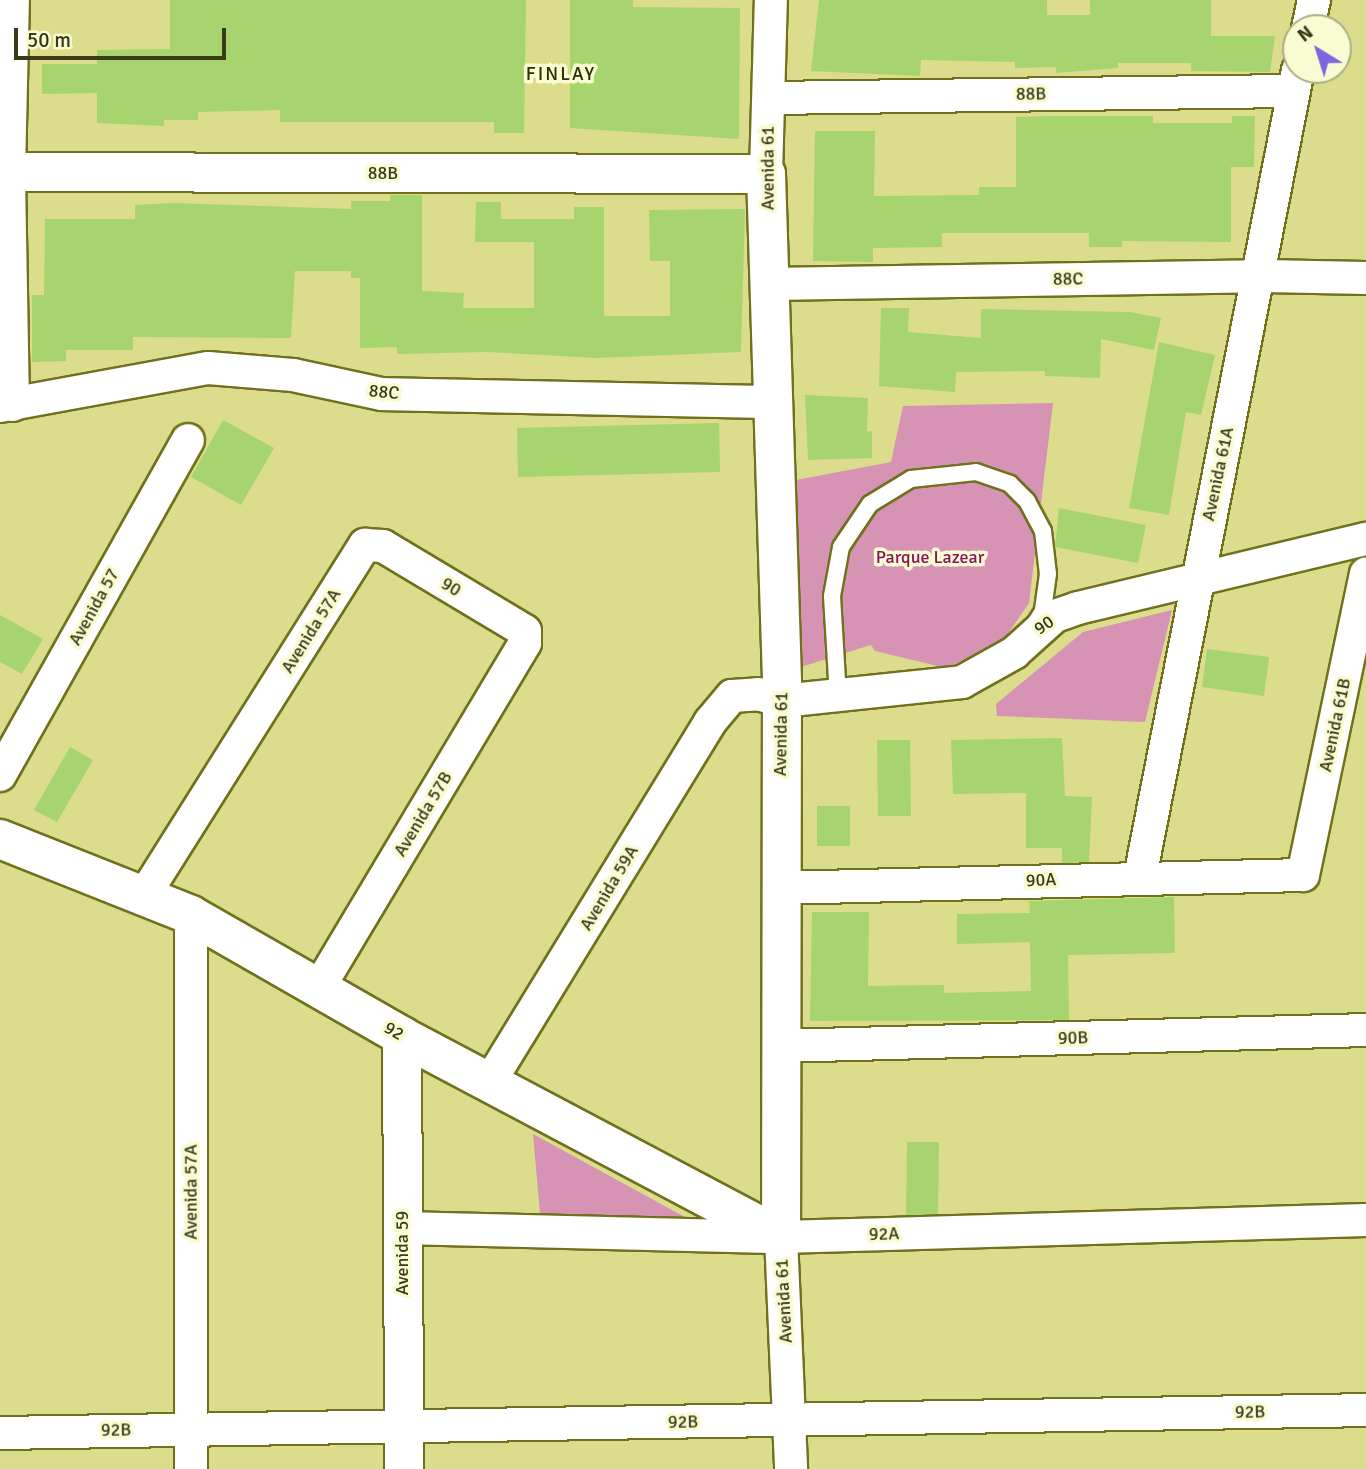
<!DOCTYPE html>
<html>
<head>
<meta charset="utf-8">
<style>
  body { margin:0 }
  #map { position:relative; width:1366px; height:1469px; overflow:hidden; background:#dbdc8c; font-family:Signika,sans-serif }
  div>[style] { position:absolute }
  .green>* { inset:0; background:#d693b4 }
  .building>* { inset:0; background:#a7d46f }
  .roads { filter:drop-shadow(2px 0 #71701d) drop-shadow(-2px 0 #71701d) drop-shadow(0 2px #71701d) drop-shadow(0 -2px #71701d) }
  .lane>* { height:16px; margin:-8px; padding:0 8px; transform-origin:8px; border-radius:8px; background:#fff }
  .street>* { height:32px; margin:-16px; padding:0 16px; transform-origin:16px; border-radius:16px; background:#fff }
  .secondary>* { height:38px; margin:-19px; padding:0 19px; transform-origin:19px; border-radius:19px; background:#fff }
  span { translate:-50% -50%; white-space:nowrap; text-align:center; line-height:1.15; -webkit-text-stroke:7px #f9fbd3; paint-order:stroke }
  .street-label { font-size:18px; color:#3a3a19 }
  .park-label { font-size:18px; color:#8a0f5d }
  .neighbourhood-label { font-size:19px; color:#2e2d01; letter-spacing:2px }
  .north { position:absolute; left:1282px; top:14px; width:70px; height:70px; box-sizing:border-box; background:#f9fbd3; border:2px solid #adae89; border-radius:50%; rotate:322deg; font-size:19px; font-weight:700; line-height:28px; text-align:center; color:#3a3a19 }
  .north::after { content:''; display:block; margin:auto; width:24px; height:32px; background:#7e66e1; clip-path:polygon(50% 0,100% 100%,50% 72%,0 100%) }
  .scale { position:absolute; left:14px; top:28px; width:212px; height:32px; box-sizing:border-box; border:4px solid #3a3a19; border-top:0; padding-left:9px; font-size:21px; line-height:24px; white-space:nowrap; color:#3a3a19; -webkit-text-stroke:5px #f9fbd3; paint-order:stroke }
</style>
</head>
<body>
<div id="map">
  <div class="green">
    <i style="clip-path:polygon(1053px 403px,1029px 603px,1003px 641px,946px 668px,875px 651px,871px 645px,788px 671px,796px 480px,891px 462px,903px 406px)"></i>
    <i style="clip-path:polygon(1172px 610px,1145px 722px,997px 716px,996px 704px,1083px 632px)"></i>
    <i style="clip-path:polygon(533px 1134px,692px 1221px,540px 1214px)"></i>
  </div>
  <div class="building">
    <i style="clip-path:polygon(170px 0,526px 0,524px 133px,494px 133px,494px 122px,280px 122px,280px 110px,198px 112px,198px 120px,164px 120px,164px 126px,97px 123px,97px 93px,42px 94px,42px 64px,97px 64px,97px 50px,170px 49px)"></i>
    <i style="clip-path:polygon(570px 0,633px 0,633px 7px,740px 8px,739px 139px,570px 128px)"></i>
    <i style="clip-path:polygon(819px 0,1047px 0,1047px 15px,1090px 15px,1090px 0,1211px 0,1211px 36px,1275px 36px,1270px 72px,1191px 71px,1191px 63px,1118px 63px,1118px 68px,1056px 73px,1056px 67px,1015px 68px,1015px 62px,921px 60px,920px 76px,811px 71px)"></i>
    <i style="clip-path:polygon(1046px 116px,1153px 116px,1153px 123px,1232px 123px,1232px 116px,1255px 116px,1254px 167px,1231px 167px,1231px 242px,1122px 241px,1122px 247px,1089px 247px,1089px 233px,942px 233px,942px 247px,873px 248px,873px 262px,813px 261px,815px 131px,875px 131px,874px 196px,979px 195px,979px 187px,1016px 187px,1016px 117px)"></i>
    <i style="clip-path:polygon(390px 195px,422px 195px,422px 291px,464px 293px,463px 308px,534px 308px,534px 242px,475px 242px,476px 202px,501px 202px,501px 219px,574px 219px,574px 207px,604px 207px,604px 316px,670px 316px,670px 261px,650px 261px,649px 210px,745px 209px,741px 352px,596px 358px,488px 352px,397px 354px,397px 347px,360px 348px,360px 278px,351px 278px,351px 271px,295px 271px,291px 338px,133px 337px,133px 350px,66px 350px,66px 361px,32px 362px,32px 295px,44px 295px,45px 219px,135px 219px,135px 205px,171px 203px,351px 209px,351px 201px,390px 201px)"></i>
    <i style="clip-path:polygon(881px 308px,909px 308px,908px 332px,981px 338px,981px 309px,1130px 312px,1161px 318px,1154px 350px,1101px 339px,1100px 378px,1045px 376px,1045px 371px,956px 372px,955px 392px,879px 386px)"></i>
    <i style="clip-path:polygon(1159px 342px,1215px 355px,1201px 415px,1186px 412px,1169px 515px,1129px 508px)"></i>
    <i style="clip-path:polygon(805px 395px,868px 398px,867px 432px,872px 431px,872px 458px,808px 460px)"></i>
    <i style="clip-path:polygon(223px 420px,274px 448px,241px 505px,191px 477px)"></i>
    <i style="clip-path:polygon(719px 423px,720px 472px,518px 477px,517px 428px)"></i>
    <i style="clip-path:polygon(1059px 508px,1146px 525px,1138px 563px,1055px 547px)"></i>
    <i style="clip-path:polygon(0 615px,43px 639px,22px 674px,0 662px)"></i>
    <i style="clip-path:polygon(1207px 649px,1269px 657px,1264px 696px,1202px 687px)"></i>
    <i style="clip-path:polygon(1062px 738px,1065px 796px,1092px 797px,1089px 862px,1062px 863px,1062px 848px,1026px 848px,1026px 793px,953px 794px,951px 740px)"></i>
    <i style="clip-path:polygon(877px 740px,910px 740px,911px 816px,878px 816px)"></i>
    <i style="clip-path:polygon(70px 747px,93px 760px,57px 822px,34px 810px)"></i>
    <i style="clip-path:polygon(817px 806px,850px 806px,850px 846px,817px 846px)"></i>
    <i style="clip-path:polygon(1174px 897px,1175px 953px,1068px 955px,1069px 1020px,810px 1021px,812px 912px,869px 912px,868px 986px,944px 985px,944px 993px,1031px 991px,1030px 942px,957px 944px,957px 914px,1030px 913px,1029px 901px)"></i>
    <i style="clip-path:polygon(907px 1142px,939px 1142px,938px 1214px,906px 1215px)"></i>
  </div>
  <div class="roads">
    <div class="lane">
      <i style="left:838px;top:697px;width:101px;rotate:-93.4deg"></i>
      <i style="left:832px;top:596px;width:50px;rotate:-79.6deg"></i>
      <i style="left:841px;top:547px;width:52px;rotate:-56deg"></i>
      <i style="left:870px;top:504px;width:48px;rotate:-31.4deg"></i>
      <i style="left:911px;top:479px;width:65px;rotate:-6.1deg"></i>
      <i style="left:976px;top:472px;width:36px;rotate:19deg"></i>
      <i style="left:1010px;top:484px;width:24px;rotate:45deg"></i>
      <i style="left:1027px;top:501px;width:34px;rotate:62deg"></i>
      <i style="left:1043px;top:531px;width:43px;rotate:83.4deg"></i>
      <i style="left:1048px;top:574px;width:37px;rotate:98deg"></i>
      <i style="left:1043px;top:611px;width:15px;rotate:122deg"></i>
    </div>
    <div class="street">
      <i style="left:1308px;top:28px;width:29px;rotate:-78deg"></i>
      <i style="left:769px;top:98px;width:524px;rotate:-0.77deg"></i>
      <i style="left:766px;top:174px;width:174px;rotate:-88.4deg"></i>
      <i style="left:770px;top:284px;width:488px;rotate:-0.9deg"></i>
      <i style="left:1258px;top:276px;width:108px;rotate:1.1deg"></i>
      <i style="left:13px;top:405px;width:233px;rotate:-91deg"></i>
      <i style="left:9px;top:172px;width:172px;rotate:-88.7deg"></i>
      <i style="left:0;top:406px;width:211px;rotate:-10.4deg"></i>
      <i style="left:208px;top:368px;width:85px;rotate:4.7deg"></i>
      <i style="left:293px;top:375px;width:91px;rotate:12.1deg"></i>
      <i style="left:382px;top:394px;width:391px;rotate:1.2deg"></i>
      <i style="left:0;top:775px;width:384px;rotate:-60.7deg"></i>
      <i style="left:1140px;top:877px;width:822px;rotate:-78.92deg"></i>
      <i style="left:779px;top:888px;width:524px;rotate:-1.42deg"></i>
      <i style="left:1303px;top:875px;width:308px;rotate:-78.2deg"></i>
      <i style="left:145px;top:894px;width:413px;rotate:-57.8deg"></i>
      <i style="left:365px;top:545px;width:18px;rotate:3deg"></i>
      <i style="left:383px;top:546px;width:165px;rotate:30.9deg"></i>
      <i style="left:525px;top:631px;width:12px;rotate:90deg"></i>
      <i style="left:525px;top:643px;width:400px;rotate:120.9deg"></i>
      <i style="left:780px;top:1046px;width:586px;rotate:-1.56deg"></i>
      <i style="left:489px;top:1083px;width:423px;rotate:-58.5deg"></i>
      <i style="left:710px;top:722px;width:34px;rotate:-50deg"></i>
      <i style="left:732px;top:696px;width:26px;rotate:-4deg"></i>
      <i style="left:758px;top:694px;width:25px;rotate:16deg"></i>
      <i style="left:782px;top:701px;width:181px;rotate:-6deg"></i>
      <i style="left:962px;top:682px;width:60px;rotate:-29.1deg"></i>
      <i style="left:1014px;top:653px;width:55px;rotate:-42.1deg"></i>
      <i style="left:1055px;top:616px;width:24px;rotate:-19deg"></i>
      <i style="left:1078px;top:608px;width:296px;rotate:-13.5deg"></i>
      <i style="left:402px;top:1228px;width:379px;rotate:1.4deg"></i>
      <i style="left:781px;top:1237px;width:585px;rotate:-1.66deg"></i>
      <i style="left:781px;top:1237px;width:232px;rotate:87.5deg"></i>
      <i style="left:0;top:1433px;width:1366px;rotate:-0.96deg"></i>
      <i style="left:191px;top:1469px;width:554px;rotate:-90deg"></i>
    </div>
    <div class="secondary">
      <i style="left:0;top:172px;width:766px;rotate:0.15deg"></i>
      <i style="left:766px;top:174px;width:506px;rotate:88.19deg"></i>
      <i style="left:782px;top:680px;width:557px;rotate:90.1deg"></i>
      <i style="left:781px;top:1237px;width:429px;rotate:-152.1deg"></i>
      <i style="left:402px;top:1036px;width:243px;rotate:-150.2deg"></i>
      <i style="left:191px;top:915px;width:206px;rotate:-158.3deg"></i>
      <i style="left:402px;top:1036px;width:433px;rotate:89.7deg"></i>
    </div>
  </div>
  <div class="street-label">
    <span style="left:1031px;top:94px;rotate:-1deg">88B</span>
    <span style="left:768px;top:168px;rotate:-90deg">Avenida 61</span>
    <span style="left:383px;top:173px">88B</span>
    <span style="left:1068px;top:279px;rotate:-1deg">88C</span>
    <span style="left:384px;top:392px;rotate:6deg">88C</span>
    <span style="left:1218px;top:474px;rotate:-78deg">Avenida 61A</span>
    <span style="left:451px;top:587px;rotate:31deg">90</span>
    <span style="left:94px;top:607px;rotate:-61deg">Avenida 57</span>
    <span style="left:1044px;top:625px;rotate:-35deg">90</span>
    <span style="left:311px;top:631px;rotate:-58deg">Avenida 57A</span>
    <span style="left:1335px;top:725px;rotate:-78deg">Avenida 61B</span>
    <span style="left:781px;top:734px;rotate:-89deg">Avenida 61</span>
    <span style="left:423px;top:814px;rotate:-59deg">Avenida 57B</span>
    <span style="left:1041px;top:880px;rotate:-2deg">90A</span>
    <span style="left:609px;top:888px;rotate:-59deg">Avenida 59A</span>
    <span style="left:394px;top:1031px;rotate:31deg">92</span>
    <span style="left:1073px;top:1038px;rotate:-2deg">90B</span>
    <span style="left:191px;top:1192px;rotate:-90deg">Avenida 57A</span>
    <span style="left:884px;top:1234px;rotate:-2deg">92A</span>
    <span style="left:402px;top:1253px;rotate:-90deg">Avenida 59</span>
    <span style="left:784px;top:1301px;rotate:-93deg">Avenida 61</span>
    <span style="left:1250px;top:1412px;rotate:-1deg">92B</span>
    <span style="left:683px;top:1422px;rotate:-1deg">92B</span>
    <span style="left:116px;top:1430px;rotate:-1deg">92B</span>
  </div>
  <div class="park-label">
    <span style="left:930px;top:557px">Parque Lazear</span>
  </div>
  <div class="neighbourhood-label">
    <span style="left:561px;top:75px">FINLAY</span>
  </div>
  <div class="north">N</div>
  <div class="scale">50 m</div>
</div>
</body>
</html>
